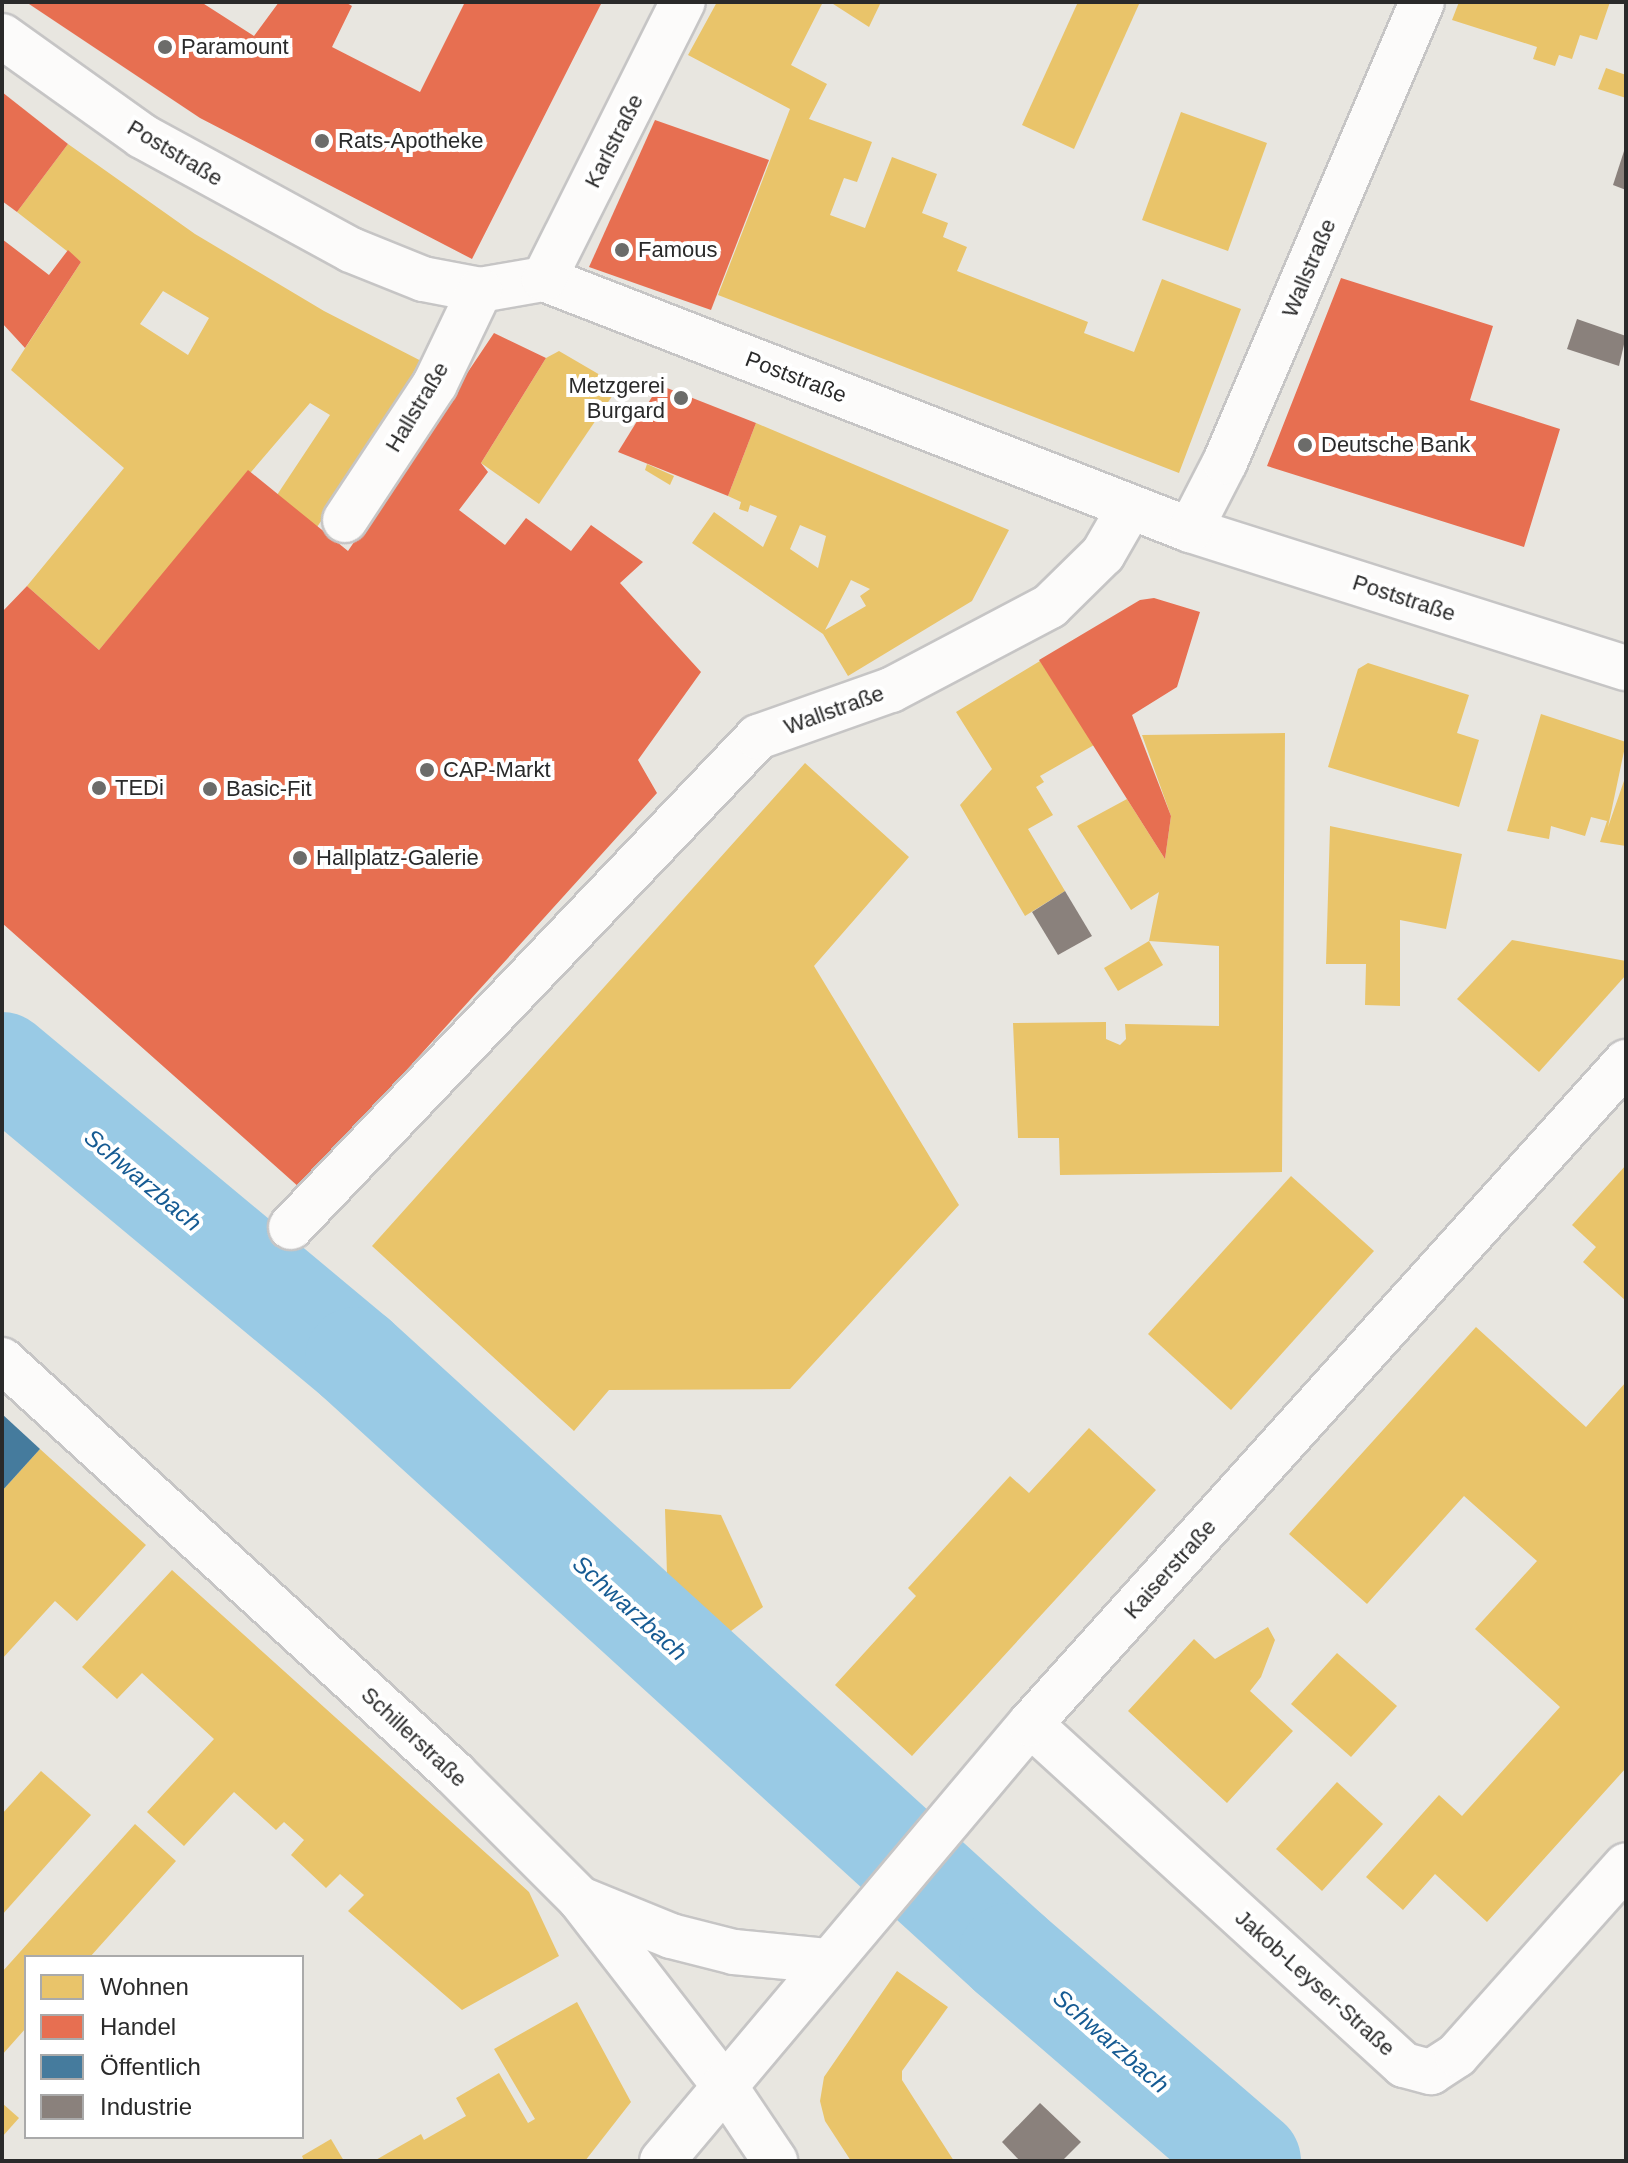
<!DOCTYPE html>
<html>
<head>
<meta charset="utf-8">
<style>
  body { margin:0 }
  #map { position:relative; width:1628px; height:2163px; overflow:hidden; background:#e8e6e0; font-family:Arial,sans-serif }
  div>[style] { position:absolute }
  .homes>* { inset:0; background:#e9c46a }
  .shops>* { inset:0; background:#e76f51 }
  .public>* { inset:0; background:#457b9d }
  .industry>* { inset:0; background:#8a817c }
  .river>* { height:102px; margin:-51px; padding:0 51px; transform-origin:51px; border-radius:51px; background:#99cae5 }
  .roads { filter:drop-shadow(2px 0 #c6c5c5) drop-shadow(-2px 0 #c6c5c5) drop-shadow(0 2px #c6c5c5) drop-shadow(0 -2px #c6c5c5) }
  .street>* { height:44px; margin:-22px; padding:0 22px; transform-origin:22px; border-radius:22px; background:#fcfbfa }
  .secondary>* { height:44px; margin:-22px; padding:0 22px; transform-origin:22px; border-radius:22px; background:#fcfbfa }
  .dots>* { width:22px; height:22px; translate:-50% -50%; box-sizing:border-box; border:4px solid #fff; border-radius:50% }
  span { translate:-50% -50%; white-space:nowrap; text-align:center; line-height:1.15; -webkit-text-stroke:8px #fff; paint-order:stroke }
  .poi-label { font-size:22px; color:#2a2a2a }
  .left { translate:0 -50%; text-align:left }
  .right { translate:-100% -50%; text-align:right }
  .street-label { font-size:22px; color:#2a2a2a }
  .water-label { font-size:24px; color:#165b93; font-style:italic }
  .frame { position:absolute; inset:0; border:4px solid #2a2a2a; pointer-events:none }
  .legend { position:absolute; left:24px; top:1955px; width:280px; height:184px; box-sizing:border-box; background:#fff; border:2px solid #aaa; margin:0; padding:10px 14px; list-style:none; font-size:24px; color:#2a2a2a }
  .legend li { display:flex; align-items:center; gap:16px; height:40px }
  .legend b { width:40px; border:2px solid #aaa }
</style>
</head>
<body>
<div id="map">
  <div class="homes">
    <i style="clip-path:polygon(717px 2px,823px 2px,791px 65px,827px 84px,809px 119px,872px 142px,857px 182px,844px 178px,830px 215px,865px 228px,892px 157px,937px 174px,922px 213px,948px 223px,943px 237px,967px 247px,957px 271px,1088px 322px,1084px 333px,1134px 352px,1162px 279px,1241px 309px,1179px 473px,718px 295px,790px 109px,688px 55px)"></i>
    <i style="clip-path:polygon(830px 2px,881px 2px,869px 27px)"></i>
    <i style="clip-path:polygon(1078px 2px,1140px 2px,1074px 149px,1022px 125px)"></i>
    <i style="clip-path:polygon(1459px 2px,1610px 2px,1597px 40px,1580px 35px,1572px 59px,1559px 55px,1555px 66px,1533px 59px,1537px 47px,1452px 20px)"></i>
    <i style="clip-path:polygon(1606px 68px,1626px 75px,1626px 98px,1598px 89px)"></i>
    <i style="clip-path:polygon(1181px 112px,1267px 143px,1228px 251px,1142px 220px)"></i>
    <i style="clip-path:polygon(evenodd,68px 144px,195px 234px,324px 311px,429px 365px,317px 527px,277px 495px,330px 415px,310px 403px,99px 650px,27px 586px,124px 468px,11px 370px,81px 262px,17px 212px,68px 144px,163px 291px,209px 318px,188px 355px,140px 324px,163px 291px)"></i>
    <i style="clip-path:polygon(559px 351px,619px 386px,539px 504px,481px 463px,546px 358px)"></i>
    <i style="clip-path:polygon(evenodd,756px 423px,1009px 530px,972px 601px,848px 676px,823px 634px,692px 543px,714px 512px,763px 547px,777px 516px,750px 505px,748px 512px,739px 509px,741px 502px,728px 496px,756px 423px,800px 525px,826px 536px,818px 568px,790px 549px,800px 525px,756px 423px,851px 580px,870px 589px,860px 596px,866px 606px,825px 630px,851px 580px)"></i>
    <i style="clip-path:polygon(647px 464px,674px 476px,670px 485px,645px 470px)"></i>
    <i style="clip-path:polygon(1040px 661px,1094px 745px,1040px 776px,1044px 782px,1036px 787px,1053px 815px,1028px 829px,1065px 891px,1025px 916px,960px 805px,992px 769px,956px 712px)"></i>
    <i style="clip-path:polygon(1368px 663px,1469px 695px,1457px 733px,1479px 740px,1459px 807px,1328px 767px,1358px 669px)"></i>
    <i style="clip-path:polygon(1541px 714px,1626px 742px,1608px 827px,1626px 775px,1626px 846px,1600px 842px,1607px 821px,1591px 817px,1585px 836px,1551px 826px,1549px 839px,1507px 831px)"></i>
    <i style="clip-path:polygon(1285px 733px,1282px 1172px,1060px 1175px,1059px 1138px,1018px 1138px,1013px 1023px,1106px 1022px,1106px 1039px,1120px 1045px,1126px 1039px,1125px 1024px,1219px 1026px,1219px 946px,1149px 941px,1159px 892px,1131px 910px,1077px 826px,1127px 799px,1165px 859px,1171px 816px,1142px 735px)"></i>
    <i style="clip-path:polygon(805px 763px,909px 857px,814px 966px,959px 1205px,790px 1389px,609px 1390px,574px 1431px,372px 1246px)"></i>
    <i style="clip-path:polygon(1330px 826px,1462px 854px,1446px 929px,1400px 920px,1400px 1006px,1365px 1005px,1366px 964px,1326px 964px)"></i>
    <i style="clip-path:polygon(1512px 940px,1626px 961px,1626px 975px,1539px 1072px,1457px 999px)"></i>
    <i style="clip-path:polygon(1149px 941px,1163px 965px,1118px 991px,1104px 968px)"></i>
    <i style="clip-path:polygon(1626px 1165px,1626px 1301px,1583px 1262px,1596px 1247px,1572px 1225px)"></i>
    <i style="clip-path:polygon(1291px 1176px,1374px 1251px,1231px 1410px,1148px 1334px)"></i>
    <i style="clip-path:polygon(1476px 1327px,1586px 1427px,1626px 1382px,1626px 1768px,1487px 1922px,1435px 1874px,1403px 1910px,1366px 1877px,1439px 1795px,1462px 1816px,1560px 1707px,1475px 1629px,1537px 1561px,1464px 1496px,1367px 1604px,1289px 1534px)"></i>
    <i style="clip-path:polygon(1089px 1428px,1156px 1490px,912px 1756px,835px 1685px,916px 1596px,908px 1588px,1010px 1476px,1029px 1493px)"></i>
    <i style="clip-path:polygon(40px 1449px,146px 1545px,77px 1621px,55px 1601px,2px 1659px,2px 1491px)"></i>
    <i style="clip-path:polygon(665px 1509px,721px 1515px,763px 1607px,727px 1634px,667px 1574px)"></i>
    <i style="clip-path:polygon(172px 1570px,529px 1892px,559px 1956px,462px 2010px,348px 1911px,364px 1895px,340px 1874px,326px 1888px,291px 1855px,304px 1840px,284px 1822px,276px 1830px,234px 1792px,184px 1846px,147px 1812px,214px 1739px,142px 1673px,117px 1699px,82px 1667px)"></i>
    <i style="clip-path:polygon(1268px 1627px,1275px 1640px,1261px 1677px,1250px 1691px,1293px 1731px,1227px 1803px,1128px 1711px,1194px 1639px,1215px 1659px)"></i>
    <i style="clip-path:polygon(1337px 1653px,1397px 1706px,1351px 1757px,1291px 1704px)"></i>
    <i style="clip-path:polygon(41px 1771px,91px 1815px,2px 1915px,2px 1814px)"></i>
    <i style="clip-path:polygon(1337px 1782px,1383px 1824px,1322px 1891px,1276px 1849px)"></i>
    <i style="clip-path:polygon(135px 1824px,176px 1861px,90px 1957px,26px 1957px,26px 2028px,2px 2055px,2px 1972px)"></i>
    <i style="clip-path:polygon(897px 1971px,948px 2007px,902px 2071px,902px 2080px,954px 2161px,851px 2161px,825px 2121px,820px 2101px,824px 2077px)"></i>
    <i style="clip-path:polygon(577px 2002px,631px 2102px,585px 2161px,374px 2161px,421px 2134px,424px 2140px,466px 2116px,456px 2098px,499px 2073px,528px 2123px,535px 2119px,494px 2049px)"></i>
    <i style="clip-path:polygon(2px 2103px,19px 2118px,2px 2137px)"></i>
    <i style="clip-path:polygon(331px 2139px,344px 2161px,304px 2161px,302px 2156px)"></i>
  </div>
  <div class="shops">
    <i style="clip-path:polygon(26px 2px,201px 2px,254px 36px,279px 2px,345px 2px,352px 6px,332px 47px,420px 92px,465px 2px,602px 2px,472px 259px,200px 118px)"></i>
    <i style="clip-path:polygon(2px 92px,68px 144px,17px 212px,2px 201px)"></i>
    <i style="clip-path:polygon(655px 120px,769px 160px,711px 310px,589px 267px)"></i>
    <i style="clip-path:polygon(2px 239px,49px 275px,68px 250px,81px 262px,25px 348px,2px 323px)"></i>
    <i style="clip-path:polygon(1341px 278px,1493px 326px,1470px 400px,1560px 429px,1524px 547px,1267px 466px)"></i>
    <i style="clip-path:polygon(494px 333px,546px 358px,481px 463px,488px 472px,459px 510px,505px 545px,526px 518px,571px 551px,591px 525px,643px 562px,620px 583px,701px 672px,638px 760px,657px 793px,300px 1188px,2px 923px,2px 612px,27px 586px,99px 650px,248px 470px,348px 551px)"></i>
    <i style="clip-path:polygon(667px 388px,756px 423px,728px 496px,618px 452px,655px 392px)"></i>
    <i style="clip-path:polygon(1154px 598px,1200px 612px,1177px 687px,1132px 715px,1171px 816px,1165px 859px,1039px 660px,1140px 600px)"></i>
  </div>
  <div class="public">
    <i style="clip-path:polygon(2px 1414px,40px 1449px,2px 1491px)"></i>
  </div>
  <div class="industry">
    <i style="clip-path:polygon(1625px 148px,1626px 148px,1626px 190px,1613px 185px)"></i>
    <i style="clip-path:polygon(1577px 319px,1626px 336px,1619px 366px,1567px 349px)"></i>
    <i style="clip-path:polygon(1065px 891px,1092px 936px,1058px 955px,1032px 912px)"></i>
    <i style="clip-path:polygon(1040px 2103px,1081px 2142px,1062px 2161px,1020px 2161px,1002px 2142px)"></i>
  </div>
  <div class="river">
    <i style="left:2px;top:1063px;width:461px;rotate:39.8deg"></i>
    <i style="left:356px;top:1358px;width:885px;rotate:42.34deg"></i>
    <i style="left:1010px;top:1954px;width:317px;rotate:40.8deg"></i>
  </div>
  <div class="roads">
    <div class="street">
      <i style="left:2px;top:36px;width:172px;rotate:35.5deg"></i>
      <i style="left:142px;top:136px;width:238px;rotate:28.6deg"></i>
      <i style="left:351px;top:250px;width:78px;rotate:21.9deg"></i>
      <i style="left:423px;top:279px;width:58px;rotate:10.9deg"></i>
      <i style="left:480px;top:290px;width:65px;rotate:-9.8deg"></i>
      <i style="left:544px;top:279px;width:693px;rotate:21.23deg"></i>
      <i style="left:1190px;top:530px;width:457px;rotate:17.6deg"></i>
      <i style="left:544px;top:279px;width:310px;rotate:-63.4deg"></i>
      <i style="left:345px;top:520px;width:163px;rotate:-56.5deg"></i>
      <i style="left:435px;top:384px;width:104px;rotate:-64.4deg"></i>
      <i style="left:1190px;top:530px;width:76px;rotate:-62.8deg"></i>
      <i style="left:1225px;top:462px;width:500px;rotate:-66.82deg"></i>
      <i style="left:291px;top:1227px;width:677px;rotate:-46.38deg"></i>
      <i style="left:758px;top:737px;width:141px;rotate:-19.5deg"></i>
      <i style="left:891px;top:690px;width:180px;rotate:-27.8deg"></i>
      <i style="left:1050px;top:606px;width:74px;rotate:-44.5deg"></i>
      <i style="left:1103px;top:554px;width:54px;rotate:-60.1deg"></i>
      <i style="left:2px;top:1360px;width:614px;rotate:42.42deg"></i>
      <i style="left:455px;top:1774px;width:177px;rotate:45deg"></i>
      <i style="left:580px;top:1899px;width:235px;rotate:52.3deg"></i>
      <i style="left:724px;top:2085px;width:92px;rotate:56.1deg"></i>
      <i style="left:1030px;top:1724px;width:506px;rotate:42.36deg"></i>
      <i style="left:1404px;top:2065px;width:28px;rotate:15deg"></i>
      <i style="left:1431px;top:2072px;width:31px;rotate:-33deg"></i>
      <i style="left:1457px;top:2055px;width:254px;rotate:-48.3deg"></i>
    </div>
    <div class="secondary">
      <i style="left:580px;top:1899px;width:98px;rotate:22.1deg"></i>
      <i style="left:671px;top:1936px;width:65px;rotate:14.3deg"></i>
      <i style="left:734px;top:1952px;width:93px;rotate:5.5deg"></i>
      <i style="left:662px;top:2161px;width:571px;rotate:-49.9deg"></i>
      <i style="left:1030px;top:1724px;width:891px;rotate:-48deg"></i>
    </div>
  </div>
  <div class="dots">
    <i style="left:165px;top:47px;background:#6c6c6a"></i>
    <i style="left:322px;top:141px;background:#6c6c6a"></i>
    <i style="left:622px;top:250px;background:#6c6c6a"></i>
    <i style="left:681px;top:398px;background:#6c6c6a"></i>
    <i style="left:1305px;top:445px;background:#6c6c6a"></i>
    <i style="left:427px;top:770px;background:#6c6c6a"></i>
    <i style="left:99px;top:788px;background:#6c6c6a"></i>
    <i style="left:210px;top:789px;background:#6c6c6a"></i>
    <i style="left:300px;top:858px;background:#6c6c6a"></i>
  </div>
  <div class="poi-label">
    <span class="left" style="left:181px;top:47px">Paramount</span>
    <span class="left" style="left:338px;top:141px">Rats-Apotheke</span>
    <span class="left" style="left:638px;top:250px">Famous</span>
    <span class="right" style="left:665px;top:398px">Metzgerei<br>Burgard</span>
    <span class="left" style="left:1321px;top:445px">Deutsche Bank</span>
    <span class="left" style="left:443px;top:770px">CAP-Markt</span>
    <span class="left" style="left:115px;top:788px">TEDi</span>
    <span class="left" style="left:226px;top:789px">Basic-Fit</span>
    <span class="left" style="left:316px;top:858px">Hallplatz-Galerie</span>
  </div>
  <div class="street-label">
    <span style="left:614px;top:141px;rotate:-63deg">Karlstraße</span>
    <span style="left:175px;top:153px;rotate:31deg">Poststraße</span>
    <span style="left:1309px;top:268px;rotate:-67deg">Wallstraße</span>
    <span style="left:796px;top:377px;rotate:21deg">Poststraße</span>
    <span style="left:417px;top:407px;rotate:-59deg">Hallstraße</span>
    <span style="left:1404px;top:598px;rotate:18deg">Poststraße</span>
    <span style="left:834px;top:710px;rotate:-20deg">Wallstraße</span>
    <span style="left:1170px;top:1569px;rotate:-48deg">Kaiserstraße</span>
    <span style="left:414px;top:1737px;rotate:43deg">Schillerstraße</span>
    <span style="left:1315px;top:1983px;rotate:42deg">Jakob-Leyser-Straße</span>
  </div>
  <div class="water-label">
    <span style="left:143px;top:1180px;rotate:40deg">Schwarzbach</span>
    <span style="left:630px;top:1608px;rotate:42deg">Schwarzbach</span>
    <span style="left:1111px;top:2041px;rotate:41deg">Schwarzbach</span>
  </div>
  <div class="frame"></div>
  <ul class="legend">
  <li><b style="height:22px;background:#e9c46a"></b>Wohnen</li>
  <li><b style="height:22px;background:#e76f51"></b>Handel</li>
  <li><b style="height:22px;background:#457b9d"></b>Öffentlich</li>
  <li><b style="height:22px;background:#8a817c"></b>Industrie</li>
  </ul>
</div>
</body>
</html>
